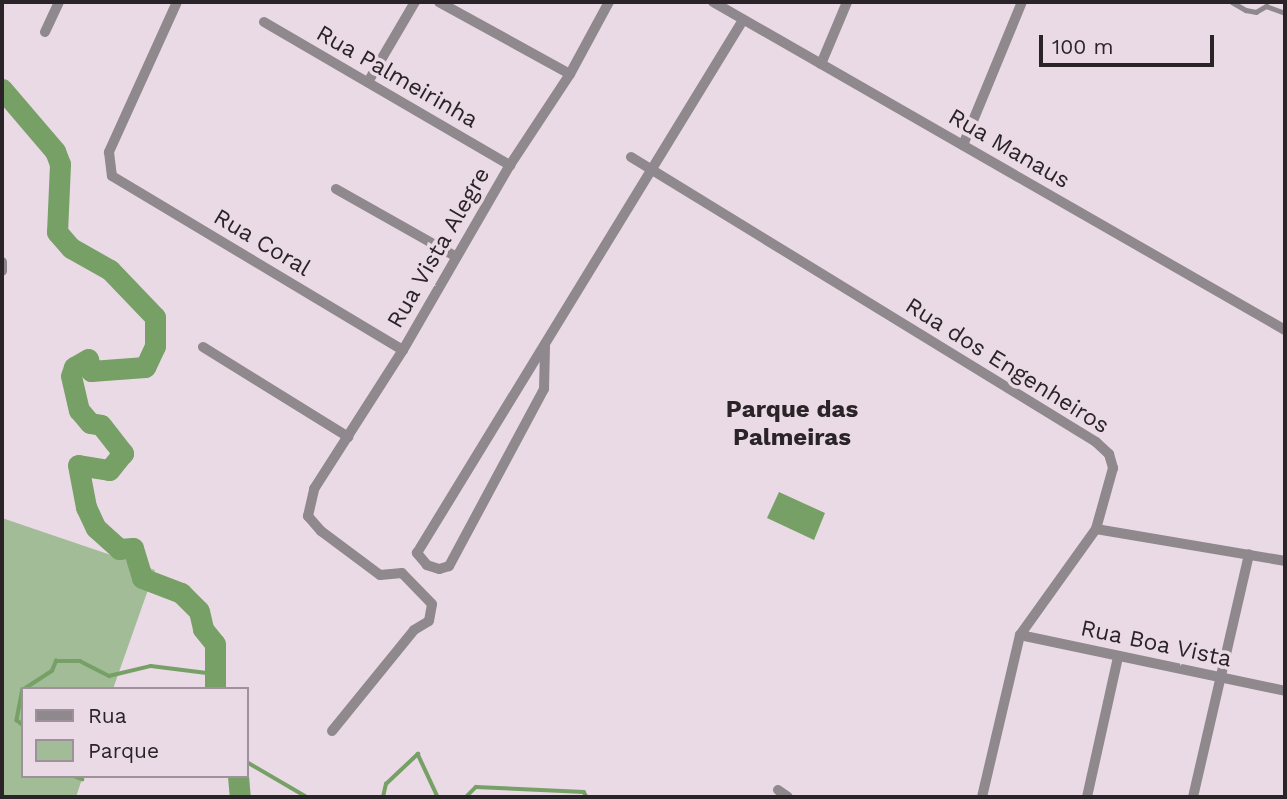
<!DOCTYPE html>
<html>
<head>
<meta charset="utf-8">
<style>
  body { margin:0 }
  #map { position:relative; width:1287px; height:799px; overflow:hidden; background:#eadae6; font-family:"Work Sans",sans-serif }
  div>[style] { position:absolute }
  .green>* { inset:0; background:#a1bc96 }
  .water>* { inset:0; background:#77a066 }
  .stream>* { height:3.5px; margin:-1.75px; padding:0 1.75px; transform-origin:1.75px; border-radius:1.75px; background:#77a066 }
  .river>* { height:21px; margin:-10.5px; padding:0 10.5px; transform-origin:10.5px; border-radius:10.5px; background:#77a066 }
  .service>* { height:4.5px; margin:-2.25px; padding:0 2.25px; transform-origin:2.25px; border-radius:2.25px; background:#8f888d }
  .minor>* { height:10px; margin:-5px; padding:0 5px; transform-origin:5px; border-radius:5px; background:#8f888d }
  span { translate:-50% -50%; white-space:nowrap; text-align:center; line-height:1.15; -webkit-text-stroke:7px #eadae6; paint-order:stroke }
  .street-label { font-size:23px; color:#2a2428 }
  .neighbourhood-label { font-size:24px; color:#2a2428; font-weight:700 }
  .frame { position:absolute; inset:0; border:4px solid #2a2428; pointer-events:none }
  .legend { position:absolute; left:21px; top:687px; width:228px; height:91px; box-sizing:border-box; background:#eadae6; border:2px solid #9d919a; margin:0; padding:9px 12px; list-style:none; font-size:21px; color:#2a2428 }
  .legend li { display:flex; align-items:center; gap:14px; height:35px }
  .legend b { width:35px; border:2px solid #9d919a }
  .scale { position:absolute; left:1039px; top:35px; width:175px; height:32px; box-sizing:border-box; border:4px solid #2a2428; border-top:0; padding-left:9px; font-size:21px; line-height:24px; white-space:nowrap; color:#2a2428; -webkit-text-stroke:5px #eadae6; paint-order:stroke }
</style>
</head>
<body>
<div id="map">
  <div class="green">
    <i style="clip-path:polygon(2px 518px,155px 570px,113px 689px,23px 689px,23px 776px,83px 776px,76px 797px,2px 797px)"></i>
  </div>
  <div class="water">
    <i style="clip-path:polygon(779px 492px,825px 513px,814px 540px,767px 518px)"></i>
  </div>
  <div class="stream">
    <i style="left:23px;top:689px;width:32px;rotate:101deg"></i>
    <i style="left:17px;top:720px;width:8px;rotate:40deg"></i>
    <i style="left:24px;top:689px;width:33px;rotate:-33deg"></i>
    <i style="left:52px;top:671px;width:11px;rotate:-68deg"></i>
    <i style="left:56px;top:661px;width:24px"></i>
    <i style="left:80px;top:661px;width:33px;rotate:27deg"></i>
    <i style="left:109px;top:676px;width:43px;rotate:-13.4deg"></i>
    <i style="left:151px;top:666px;width:64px;rotate:7.1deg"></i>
    <i style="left:247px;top:762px;width:69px;rotate:30.3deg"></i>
    <i style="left:74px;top:776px;width:9px;rotate:21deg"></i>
    <i style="left:383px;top:797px;width:13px;rotate:-77deg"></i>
    <i style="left:386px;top:784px;width:44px;rotate:-43.2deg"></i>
    <i style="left:418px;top:754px;width:47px;rotate:65.1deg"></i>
    <i style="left:466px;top:797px;width:14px;rotate:-45deg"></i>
    <i style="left:476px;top:787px;width:108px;rotate:2.7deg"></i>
    <i style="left:584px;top:792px;width:6px;rotate:59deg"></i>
  </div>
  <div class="river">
    <i style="left:2px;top:89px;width:82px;rotate:49.5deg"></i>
    <i style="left:55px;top:151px;width:14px;rotate:69deg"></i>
    <i style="left:60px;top:164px;width:68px;rotate:92.5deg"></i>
    <i style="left:57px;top:232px;width:21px;rotate:49deg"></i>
    <i style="left:71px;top:248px;width:45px;rotate:29.4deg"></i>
    <i style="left:110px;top:270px;width:65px;rotate:46.2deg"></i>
    <i style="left:155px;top:317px;width:29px;rotate:90deg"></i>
    <i style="left:155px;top:346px;width:23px;rotate:115deg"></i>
    <i style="left:145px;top:367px;width:54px;rotate:175.8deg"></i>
    <i style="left:91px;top:371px;width:12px;rotate:-104deg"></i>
    <i style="left:88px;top:359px;width:16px;rotate:150deg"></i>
    <i style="left:74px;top:367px;width:9px;rotate:108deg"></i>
    <i style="left:71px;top:376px;width:35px;rotate:77deg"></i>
    <i style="left:79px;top:410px;width:17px;rotate:50deg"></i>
    <i style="left:90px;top:423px;width:11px;rotate:10deg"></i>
    <i style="left:101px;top:425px;width:36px;rotate:52deg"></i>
    <i style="left:123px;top:453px;width:22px;rotate:129deg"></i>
    <i style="left:109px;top:470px;width:31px;rotate:-171deg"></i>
    <i style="left:78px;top:465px;width:43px;rotate:79.2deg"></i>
    <i style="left:86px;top:507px;width:23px;rotate:65deg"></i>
    <i style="left:96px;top:528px;width:31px;rotate:42deg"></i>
    <i style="left:119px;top:549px;width:14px;rotate:-4deg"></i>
    <i style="left:133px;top:548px;width:31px;rotate:73deg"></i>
    <i style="left:142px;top:578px;width:42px;rotate:21deg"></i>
    <i style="left:181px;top:593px;width:25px;rotate:45deg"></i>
    <i style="left:199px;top:611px;width:18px;rotate:77deg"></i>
    <i style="left:203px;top:629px;width:19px;rotate:51deg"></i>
    <i style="left:215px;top:644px;width:45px;rotate:90deg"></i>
    <i style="left:238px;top:776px;width:21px;rotate:85deg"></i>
  </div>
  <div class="service">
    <i style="left:1232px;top:2px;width:16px;rotate:30deg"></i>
    <i style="left:1246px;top:10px;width:10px;rotate:11deg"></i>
    <i style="left:1256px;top:12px;width:12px;rotate:-31deg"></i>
    <i style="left:1266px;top:6px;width:20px;rotate:20deg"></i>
  </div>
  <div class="minor">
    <i style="left:177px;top:2px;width:165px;rotate:114.4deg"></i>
    <i style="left:109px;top:152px;width:24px;rotate:83deg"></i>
    <i style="left:112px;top:176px;width:339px;rotate:30.9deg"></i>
    <i style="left:439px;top:2px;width:149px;rotate:28.8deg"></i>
    <i style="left:713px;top:2px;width:659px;rotate:29.83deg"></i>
    <i style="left:264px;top:22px;width:285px;rotate:30.2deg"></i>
    <i style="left:45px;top:32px;width:33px;rotate:-65deg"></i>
    <i style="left:821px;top:64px;width:67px;rotate:-67.2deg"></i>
    <i style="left:368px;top:82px;width:93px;rotate:-59.6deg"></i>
    <i style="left:963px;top:145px;width:155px;rotate:-67.6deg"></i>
    <i style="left:631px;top:157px;width:545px;rotate:31.5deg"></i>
    <i style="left:1096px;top:442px;width:18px;rotate:43deg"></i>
    <i style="left:1109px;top:454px;width:15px;rotate:74deg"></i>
    <i style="left:1113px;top:468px;width:63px;rotate:105.6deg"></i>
    <i style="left:1096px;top:529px;width:192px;rotate:9.6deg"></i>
    <i style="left:336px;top:189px;width:137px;rotate:29.4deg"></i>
    <i style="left:2px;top:262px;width:9px;rotate:90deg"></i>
    <i style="left:545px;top:346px;width:43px;rotate:91.3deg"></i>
    <i style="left:544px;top:389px;width:201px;rotate:118.2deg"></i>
    <i style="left:449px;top:566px;width:10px;rotate:163deg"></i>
    <i style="left:439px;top:569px;width:13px;rotate:-162deg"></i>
    <i style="left:427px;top:565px;width:16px;rotate:-130deg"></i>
    <i style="left:417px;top:553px;width:625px;rotate:-58.55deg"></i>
    <i style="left:203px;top:347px;width:171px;rotate:31.8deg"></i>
    <i style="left:1020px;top:635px;width:271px;rotate:11.9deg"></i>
    <i style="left:332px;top:731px;width:130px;rotate:-50.9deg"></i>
    <i style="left:414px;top:630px;width:17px;rotate:-31deg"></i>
    <i style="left:429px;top:621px;width:17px;rotate:-80deg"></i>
    <i style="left:432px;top:604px;width:43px;rotate:-134.1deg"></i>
    <i style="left:402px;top:573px;width:22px;rotate:175deg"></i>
    <i style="left:380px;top:575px;width:74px;rotate:-143.3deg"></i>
    <i style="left:321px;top:531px;width:20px;rotate:-131deg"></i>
    <i style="left:308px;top:516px;width:28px;rotate:-77deg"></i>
    <i style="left:314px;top:489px;width:165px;rotate:-57.4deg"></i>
    <i style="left:403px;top:350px;width:214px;rotate:-60deg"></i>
    <i style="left:510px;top:165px;width:109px;rotate:-56.6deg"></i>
    <i style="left:570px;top:74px;width:82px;rotate:-61.6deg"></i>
    <i style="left:778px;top:790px;width:12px;rotate:35deg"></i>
    <i style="left:982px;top:797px;width:166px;rotate:-76.8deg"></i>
    <i style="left:1020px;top:635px;width:130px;rotate:-54.4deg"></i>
    <i style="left:1087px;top:797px;width:143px;rotate:-77.5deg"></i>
    <i style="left:1193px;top:797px;width:249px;rotate:-77deg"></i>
  </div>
  <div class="street-label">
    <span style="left:397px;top:77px;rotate:30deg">Rua Palmeirinha</span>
    <span style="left:1009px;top:149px;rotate:30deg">Rua Manaus</span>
    <span style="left:262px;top:243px;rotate:31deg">Rua Coral</span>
    <span style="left:439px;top:248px;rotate:-60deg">Rua Vista Alegre</span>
    <span style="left:1007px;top:366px;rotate:32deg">Rua dos Engenheiros</span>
    <span style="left:1156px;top:644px;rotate:12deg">Rua Boa Vista</span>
  </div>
  <div class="neighbourhood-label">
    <span style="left:792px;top:424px">Parque das<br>Palmeiras</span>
  </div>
  <div class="frame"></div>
  <ul class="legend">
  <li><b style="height:9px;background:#8f888d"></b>Rua</li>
  <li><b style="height:19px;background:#a1bc96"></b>Parque</li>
  </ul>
  <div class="scale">100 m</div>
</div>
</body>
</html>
